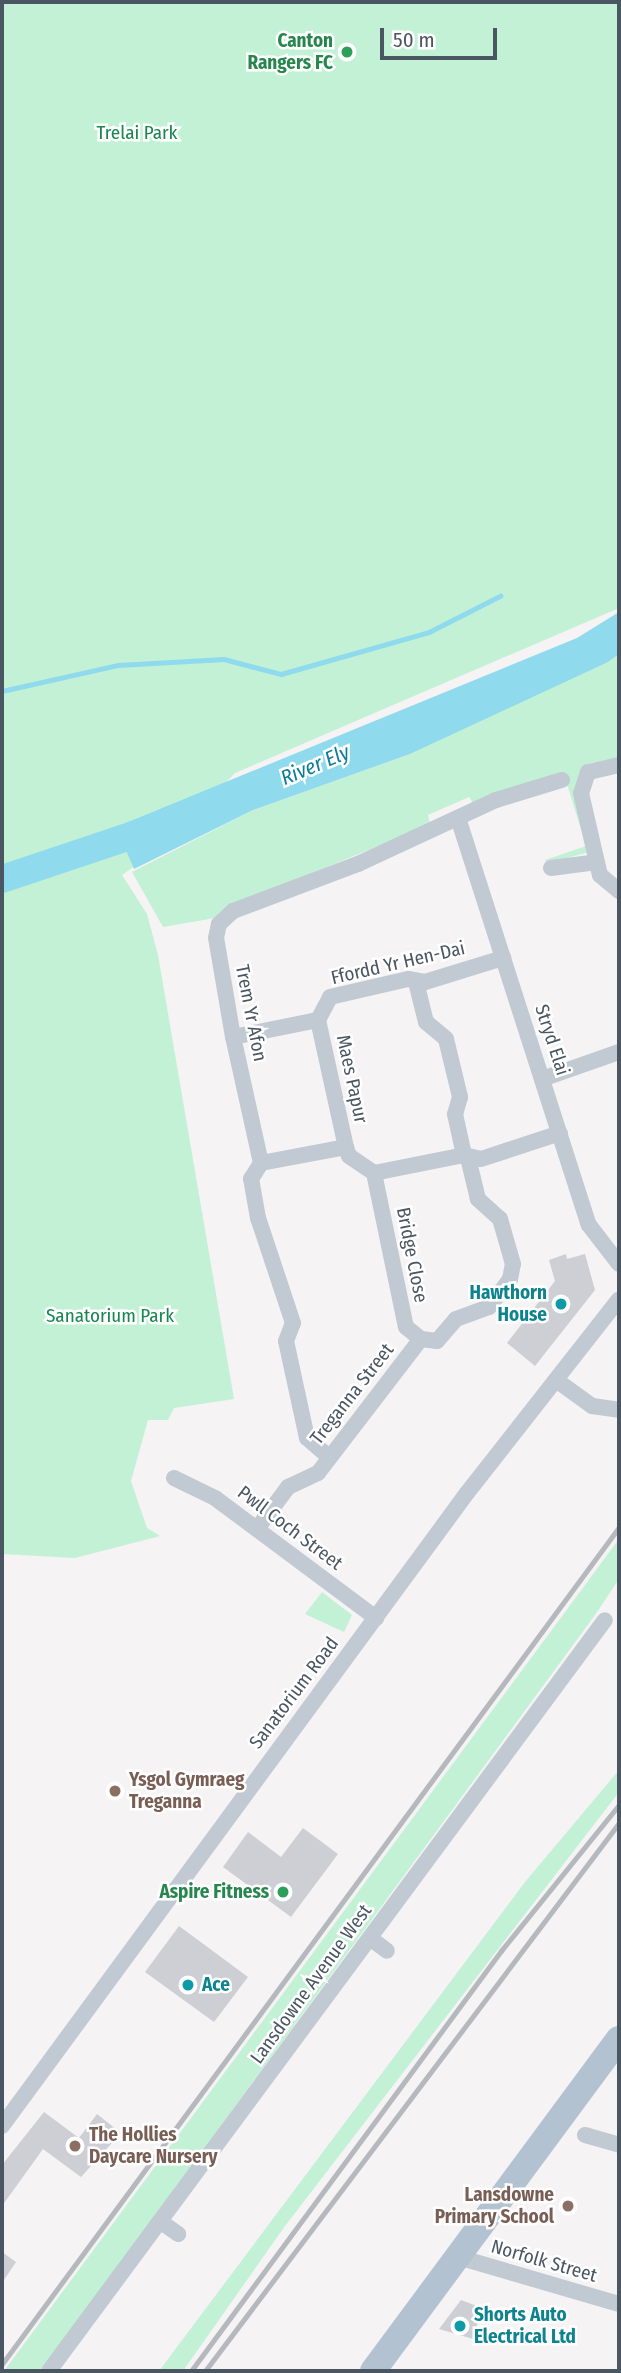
<!DOCTYPE html>
<html>
<head>
<meta charset="utf-8">
<style>
  body { margin:0 }
  #map { position:relative; width:621px; height:2373px; overflow:hidden; background:#f5f3f3; font-family:"Fira Sans Condensed",sans-serif }
  div>[style] { position:absolute }
  .green>* { inset:0; background:#c3f1d5 }
  .water>* { inset:0; background:#90daee }
  .stream>* { height:4.5px; margin:-2.25px; padding:0 2.25px; transform-origin:2.25px; border-radius:2.25px; background:#90daee }
  .river>* { height:28px; margin:-14px; padding:0 14px; transform-origin:14px; border-radius:14px; background:#90daee }
  .building>* { inset:0; background:#cdcfd5 }
  .minor>* { height:16px; margin:-8px; padding:0 8px; transform-origin:8px; border-radius:8px; background:#c1cad2 }
  .primary>* { height:26px; margin:-13px; padding:0 13px; transform-origin:13px; border-radius:13px; background:#b3c2d1 }
  .rail>* { height:4.5px; margin:-2.25px; padding:0 2.25px; transform-origin:2.25px; border-radius:2.25px; background:#b5b8bd }
  .dots>* { width:19px; height:19px; translate:-50% -50%; box-sizing:border-box; border:4px solid #fff; border-radius:50% }
  span { translate:-50% -50%; white-space:nowrap; text-align:center; line-height:1.15; -webkit-text-stroke:5px #fff; paint-order:stroke }
  .leisure-label { font-size:19px; color:#27864d; font-weight:700 }
  .right { translate:-100% -50%; text-align:right }
  .park-label { font-size:19px; color:#17864f }
  .street-label { font-size:19px; color:#4a5661 }
  .culture-label { font-size:19px; color:#0d838f; font-weight:700 }
  .left { translate:0 -50%; text-align:left }
  .education-label { font-size:19px; color:#785e54; font-weight:700 }
  .water-label { font-size:21px; color:#0c7c9b; font-style:italic }
  .frame { position:absolute; inset:0; border:4px solid #4a5661; pointer-events:none }
  .scale { position:absolute; left:380px; top:28px; width:117px; height:32px; box-sizing:border-box; border:4px solid #4a5661; border-top:0; padding-left:9px; font-size:21px; line-height:24px; white-space:nowrap; color:#4a5661; -webkit-text-stroke:5px #fff; paint-order:stroke }
</style>
</head>
<body>
<div id="map">
  <div class="green">
    <i style="clip-path:polygon(2px 2px,619px 2px,619px 608px,235px 773px,168px 842px,122px 875px,147px 914px,158px 955px,234px 1399px,174px 1408px,168px 1420px,148px 1420px,131px 1481px,147px 1528px,160px 1536px,75px 1558px,2px 1554px)"></i>
    <i style="clip-path:polygon(619px 654px,619px 758px,590px 763px,585px 770px,589px 852px,549px 863px,552px 877px,545px 860px,586px 846px,564px 774px,474px 805px,469px 797px,428px 815px,430px 825px,226px 908px,215px 918px,163px 927px,132px 872px,253px 810px,410px 754px)"></i>
    <i style="clip-path:polygon(619px 1539px,619px 1579px,595px 1615px,90px 2304px,39px 2371px,4px 2371px)"></i>
    <i style="clip-path:polygon(322px 1592px,352px 1615px,344px 1632px,305px 1614px)"></i>
    <i style="clip-path:polygon(619px 1770px,619px 1792px,285px 2226px,183px 2371px,159px 2371px,525px 1882px)"></i>
  </div>
  <div class="water">
    <i style="clip-path:polygon(619px 612px,619px 654px,608px 662px,410px 754px,253px 810px,134px 869px,116px 827px,577px 638px)"></i>
  </div>
  <div class="stream">
    <i style="left:2px;top:691px;width:119px;rotate:-12.6deg"></i>
    <i style="left:118px;top:665px;width:106px;rotate:-3.2deg"></i>
    <i style="left:224px;top:659px;width:59px;rotate:14.7deg"></i>
    <i style="left:281px;top:674px;width:154px;rotate:-15.8deg"></i>
    <i style="left:429px;top:632px;width:80px;rotate:-26.9deg"></i>
  </div>
  <div class="river">
    <i style="left:2px;top:879px;width:163px;rotate:-18.5deg"></i>
  </div>
  <div class="building">
    <i style="clip-path:polygon(566px 1254px,567px 1259px,585px 1254px,595px 1290px,535px 1366px,507px 1343px,555px 1281px,549px 1260px)"></i>
    <i style="clip-path:polygon(303px 1828px,338px 1854px,291px 1917px,223px 1867px,248px 1832px,281px 1857px)"></i>
    <i style="clip-path:polygon(179px 1926px,248px 1977px,214px 2022px,145px 1972px)"></i>
    <i style="clip-path:polygon(44px 2112px,79px 2138px,97px 2114px,121px 2133px,81px 2177px,43px 2149px,2px 2206px,2px 2165px)"></i>
    <i style="clip-path:polygon(2px 2252px,16px 2262px,2px 2283px)"></i>
    <i style="clip-path:polygon(461px 2300px,482px 2308px,473px 2339px,439px 2329px)"></i>
  </div>
  <div class="minor">
    <i style="left:619px;top:765px;width:32px;rotate:167deg"></i>
    <i style="left:588px;top:772px;width:22px;rotate:108deg"></i>
    <i style="left:581px;top:793px;width:84px;rotate:77deg"></i>
    <i style="left:600px;top:875px;width:25px;rotate:40deg"></i>
    <i style="left:459px;top:821px;width:424px;rotate:72.2deg"></i>
    <i style="left:589px;top:1225px;width:49px;rotate:52.4deg"></i>
    <i style="left:551px;top:868px;width:46px;rotate:-7.4deg"></i>
    <i style="left:416px;top:982px;width:41px;rotate:76deg"></i>
    <i style="left:426px;top:1022px;width:26px;rotate:40deg"></i>
    <i style="left:446px;top:1039px;width:60px;rotate:76.4deg"></i>
    <i style="left:460px;top:1097px;width:18px;rotate:106deg"></i>
    <i style="left:455px;top:1114px;width:42px;rotate:77.6deg"></i>
    <i style="left:318px;top:1020px;width:130px;rotate:77.6deg"></i>
    <i style="left:233px;top:1037px;width:87px;rotate:-11.3deg"></i>
    <i style="left:318px;top:1020px;width:26px;rotate:-62deg"></i>
    <i style="left:330px;top:997px;width:80px;rotate:-13deg"></i>
    <i style="left:408px;top:979px;width:17px;rotate:10deg"></i>
    <i style="left:425px;top:982px;width:82px;rotate:-17.1deg"></i>
    <i style="left:542px;top:1079px;width:82px;rotate:-19.3deg"></i>
    <i style="left:261px;top:1163px;width:86px;rotate:-10.7deg"></i>
    <i style="left:346px;top:1147px;width:9px;rotate:72deg"></i>
    <i style="left:349px;top:1156px;width:30px;rotate:34deg"></i>
    <i style="left:374px;top:1173px;width:92px;rotate:-11.3deg"></i>
    <i style="left:464px;top:1155px;width:17px;rotate:13deg"></i>
    <i style="left:481px;top:1159px;width:83px;rotate:-18.2deg"></i>
    <i style="left:374px;top:1173px;width:157px;rotate:78.3deg"></i>
    <i style="left:406px;top:1327px;width:19px;rotate:39deg"></i>
    <i style="left:556px;top:1380px;width:44px;rotate:35.8deg"></i>
    <i style="left:592px;top:1406px;width:27px;rotate:8deg"></i>
    <i style="left:329px;top:1457px;width:29px;rotate:-139deg"></i>
    <i style="left:307px;top:1438px;width:99px;rotate:-102.2deg"></i>
    <i style="left:286px;top:1341px;width:19px;rotate:-69deg"></i>
    <i style="left:293px;top:1323px;width:111px;rotate:-108.4deg"></i>
    <i style="left:258px;top:1218px;width:40px;rotate:-100deg"></i>
    <i style="left:251px;top:1179px;width:19px;rotate:-58deg"></i>
    <i style="left:261px;top:1163px;width:129px;rotate:-102.5deg"></i>
    <i style="left:233px;top:1037px;width:100px;rotate:-99.7deg"></i>
    <i style="left:216px;top:938px;width:14px;rotate:-78deg"></i>
    <i style="left:219px;top:924px;width:19px;rotate:-43deg"></i>
    <i style="left:233px;top:911px;width:134px;rotate:-20.6deg"></i>
    <i style="left:358px;top:864px;width:152px;rotate:-24.9deg"></i>
    <i style="left:496px;top:800px;width:69px;rotate:-16.9deg"></i>
    <i style="left:174px;top:1478px;width:46px;rotate:26deg"></i>
    <i style="left:215px;top:1498px;width:201px;rotate:36.7deg"></i>
    <i style="left:257px;top:1529px;width:52px;rotate:-53.6deg"></i>
    <i style="left:288px;top:1487px;width:33px;rotate:-25deg"></i>
    <i style="left:318px;top:1473px;width:169px;rotate:-52.5deg"></i>
    <i style="left:421px;top:1339px;width:16px;rotate:7deg"></i>
    <i style="left:437px;top:1341px;width:29px;rotate:-49deg"></i>
    <i style="left:456px;top:1319px;width:35px;rotate:-20deg"></i>
    <i style="left:489px;top:1307px;width:35px;rotate:-53deg"></i>
    <i style="left:510px;top:1279px;width:15px;rotate:-79deg"></i>
    <i style="left:513px;top:1264px;width:47px;rotate:-106.1deg"></i>
    <i style="left:500px;top:1219px;width:30px;rotate:-138deg"></i>
    <i style="left:478px;top:1199px;width:42px;rotate:-103.7deg"></i>
    <i style="left:370px;top:1938px;width:21px;rotate:37deg"></i>
    <i style="left:2px;top:2126px;width:785px;rotate:-53.7deg"></i>
    <i style="left:467px;top:1493px;width:246px;rotate:-51.9deg"></i>
    <i style="left:585px;top:2135px;width:35px;rotate:16deg"></i>
    <i style="left:161px;top:2222px;width:21px;rotate:35deg"></i>
    <i style="left:458px;top:2257px;width:168px;rotate:16.3deg"></i>
    <i style="left:49px;top:2371px;width:934px;rotate:-53.49deg"></i>
  </div>
  <div class="primary">
    <i style="left:373px;top:2371px;width:413px;rotate:-53.5deg"></i>
  </div>
  <div class="rail">
    <i style="left:2px;top:2364px;width:1040px;rotate:-53.6deg"></i>
    <i style="left:191px;top:2371px;width:522px;rotate:-53.57deg"></i>
    <i style="left:501px;top:1951px;width:188px;rotate:-51.1deg"></i>
    <i style="left:205px;top:2371px;width:687px;rotate:-52.93deg"></i>
  </div>
  <div class="dots">
    <i style="left:347px;top:52px;background:#2e9e5b"></i>
    <i style="left:561px;top:1304px;background:#0f9aa8"></i>
    <i style="left:115px;top:1791px;background:#8d6e63"></i>
    <i style="left:283px;top:1892px;background:#2e9e5b"></i>
    <i style="left:188px;top:1985px;background:#0f9aa8"></i>
    <i style="left:75px;top:2146px;background:#8d6e63"></i>
    <i style="left:568px;top:2206px;background:#8d6e63"></i>
    <i style="left:460px;top:2326px;background:#0f9aa8"></i>
  </div>
  <div class="leisure-label">
    <span class="right" style="left:333px;top:52px">Canton<br>Rangers FC</span>
    <span class="right" style="left:269px;top:1892px">Aspire Fitness</span>
  </div>
  <div class="park-label">
    <span style="left:137px;top:133px">Trelai Park</span>
    <span style="left:110px;top:1316px">Sanatorium Park</span>
  </div>
  <div class="street-label">
    <span style="left:398px;top:963px;rotate:-13deg">Ffordd Yr Hen-Dai</span>
    <span style="left:251px;top:1013px;rotate:79deg">Trem Yr Afon</span>
    <span style="left:552px;top:1040px;rotate:72deg">Stryd Elai</span>
    <span style="left:352px;top:1079px;rotate:78deg">Maes Papur</span>
    <span style="left:412px;top:1255px;rotate:79deg">Bridge Close</span>
    <span style="left:352px;top:1394px;rotate:-52deg">Treganna Street</span>
    <span style="left:290px;top:1528px;rotate:37deg">Pwll Coch Street</span>
    <span style="left:294px;top:1693px;rotate:-53deg">Sanatorium Road</span>
    <span style="left:311px;top:1984px;rotate:-54deg">Lansdowne Avenue West</span>
    <span style="left:544px;top:2261px;rotate:16deg">Norfolk Street</span>
  </div>
  <div class="culture-label">
    <span class="right" style="left:547px;top:1304px">Hawthorn<br>House</span>
    <span class="left" style="left:202px;top:1985px">Ace</span>
    <span class="left" style="left:474px;top:2326px">Shorts Auto<br>Electrical Ltd</span>
  </div>
  <div class="education-label">
    <span class="left" style="left:129px;top:1791px">Ysgol Gymraeg<br>Treganna</span>
    <span class="left" style="left:89px;top:2146px">The Hollies<br>Daycare Nursery</span>
    <span class="right" style="left:554px;top:2206px">Lansdowne<br>Primary School</span>
  </div>
  <div class="water-label">
    <span style="left:315px;top:765px;rotate:-23deg">River Ely</span>
  </div>
  <div class="frame"></div>
  <div class="scale">50 m</div>
</div>
</body>
</html>
